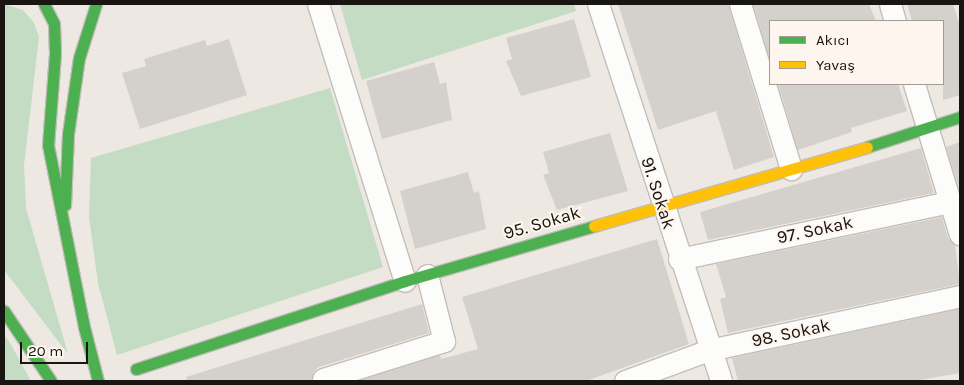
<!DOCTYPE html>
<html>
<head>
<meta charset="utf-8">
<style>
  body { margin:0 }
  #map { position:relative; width:964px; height:385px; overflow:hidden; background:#eee8e2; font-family:Karla,sans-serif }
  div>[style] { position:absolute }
  .green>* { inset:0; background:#c3dcc3 }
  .building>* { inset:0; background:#d4d1cc }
  .roads { filter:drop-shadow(1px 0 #c2beb9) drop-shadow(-1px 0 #c2beb9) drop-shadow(0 1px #c2beb9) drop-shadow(0 -1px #c2beb9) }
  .street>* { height:21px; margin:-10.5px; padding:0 10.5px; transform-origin:10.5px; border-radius:10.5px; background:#fcfcfb }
  .fast>* { height:11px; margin:-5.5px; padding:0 5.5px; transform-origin:5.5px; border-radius:5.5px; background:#4caf50 }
  .slow>* { height:11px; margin:-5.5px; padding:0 5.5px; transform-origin:5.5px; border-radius:5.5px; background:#ffc107 }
  span { translate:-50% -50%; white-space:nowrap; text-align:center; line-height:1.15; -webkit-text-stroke:4px #fef6ee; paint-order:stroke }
  .street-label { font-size:18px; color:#191512 }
  .frame { position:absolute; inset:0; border:5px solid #191512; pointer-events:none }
  .legend { position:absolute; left:769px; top:20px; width:175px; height:65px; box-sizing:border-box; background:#fef6ee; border:1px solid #a29c96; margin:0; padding:6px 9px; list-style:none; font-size:15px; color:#191512 }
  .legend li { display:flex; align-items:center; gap:10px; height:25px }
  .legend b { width:25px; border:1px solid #a29c96 }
  .scale { position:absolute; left:20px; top:342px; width:68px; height:22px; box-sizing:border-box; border:2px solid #191512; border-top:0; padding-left:6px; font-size:15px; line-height:18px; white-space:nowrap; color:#191512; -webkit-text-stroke:4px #fef6ee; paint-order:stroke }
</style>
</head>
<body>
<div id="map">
  <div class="green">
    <i style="clip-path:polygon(4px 4px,23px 10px,34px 23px,39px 37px,24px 165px,26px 208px,68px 354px,4px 270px)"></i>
    <i style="clip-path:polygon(340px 4px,574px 4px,576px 11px,362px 80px)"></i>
    <i style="clip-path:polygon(330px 88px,383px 267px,117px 355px,98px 283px,89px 217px,91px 158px)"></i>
    <i style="clip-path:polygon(4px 335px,9px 341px,31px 381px,4px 381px)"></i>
  </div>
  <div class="building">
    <i style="clip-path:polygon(618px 4px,728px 4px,774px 157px,734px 170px,716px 111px,658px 130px)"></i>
    <i style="clip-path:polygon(753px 4px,869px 4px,876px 21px,770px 21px,770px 60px)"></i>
    <i style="clip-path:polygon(907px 4px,953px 4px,960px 26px,960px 95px,943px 100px,943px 21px,912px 21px)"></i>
    <i style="clip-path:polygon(574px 19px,591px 77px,521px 96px,506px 61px,512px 59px,506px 38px)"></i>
    <i style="clip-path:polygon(229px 39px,247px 95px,140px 129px,122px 73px,146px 66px,144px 59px,205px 40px,207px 46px)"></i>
    <i style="clip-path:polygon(434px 62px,440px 84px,446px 82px,452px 120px,382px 139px,366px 81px)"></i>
    <i style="clip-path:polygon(778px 84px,898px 84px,907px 111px,851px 128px,852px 132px,798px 150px)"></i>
    <i style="clip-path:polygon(610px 133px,628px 191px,557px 210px,543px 175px,549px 173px,543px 152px)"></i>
    <i style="clip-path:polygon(960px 142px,960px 192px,946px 147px)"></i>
    <i style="clip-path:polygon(921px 148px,934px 193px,708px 240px,700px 212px)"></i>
    <i style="clip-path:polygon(468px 172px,474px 193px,479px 191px,486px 229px,415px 249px,400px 191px)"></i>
    <i style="clip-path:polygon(942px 217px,948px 238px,955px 245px,960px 284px,728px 333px,720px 299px,726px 297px,716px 264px)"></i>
    <i style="clip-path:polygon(657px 239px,689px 344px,586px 381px,358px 381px,440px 355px,441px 359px,478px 349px,462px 297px)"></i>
    <i style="clip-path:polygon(422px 304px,429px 333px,319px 367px,314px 371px,311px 381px,187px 381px,186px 377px)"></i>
    <i style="clip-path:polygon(960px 309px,960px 373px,914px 381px,738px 381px,732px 358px)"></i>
  </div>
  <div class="roads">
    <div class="street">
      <i style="left:318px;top:4px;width:290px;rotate:72.6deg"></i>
      <i style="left:598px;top:4px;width:397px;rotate:71.9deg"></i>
      <i style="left:740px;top:4px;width:173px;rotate:72.8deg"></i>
      <i style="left:890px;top:4px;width:18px;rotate:74deg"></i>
      <i style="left:914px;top:84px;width:157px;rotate:73deg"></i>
      <i style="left:679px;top:259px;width:277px;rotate:-11.9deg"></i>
      <i style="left:323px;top:379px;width:127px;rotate:-17.4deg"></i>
      <i style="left:444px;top:341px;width:68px;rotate:-104.4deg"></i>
      <i style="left:625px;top:381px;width:90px;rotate:-20.3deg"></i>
      <i style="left:709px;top:350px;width:257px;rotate:-12.1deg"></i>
    </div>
    <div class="fast">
      <i style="left:44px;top:4px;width:22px;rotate:63deg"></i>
      <i style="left:54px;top:24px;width:30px;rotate:88deg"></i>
      <i style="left:55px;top:54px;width:91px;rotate:94.4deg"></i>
      <i style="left:48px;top:145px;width:186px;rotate:78.8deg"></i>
      <i style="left:84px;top:327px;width:56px;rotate:75.5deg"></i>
      <i style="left:867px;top:147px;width:98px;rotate:-17.9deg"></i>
      <i style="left:65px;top:205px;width:71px;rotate:-87.6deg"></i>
      <i style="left:68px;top:134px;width:77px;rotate:-81.8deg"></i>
      <i style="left:79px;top:58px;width:57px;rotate:-72.5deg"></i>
      <i style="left:4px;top:311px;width:84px;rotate:56.1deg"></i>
      <i style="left:136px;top:369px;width:283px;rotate:-18.1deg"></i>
      <i style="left:405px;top:281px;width:197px;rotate:-16.2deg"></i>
    </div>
    <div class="slow">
      <i style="left:594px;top:226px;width:284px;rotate:-16.1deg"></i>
    </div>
  </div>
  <div class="street-label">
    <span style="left:658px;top:193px;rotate:72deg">91. Sokak</span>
    <span style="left:542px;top:223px;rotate:-16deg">95. Sokak</span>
    <span style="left:815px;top:230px;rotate:-12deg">97. Sokak</span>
    <span style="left:791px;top:333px;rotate:-12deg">98. Sokak</span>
  </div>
  <div class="frame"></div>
  <ul class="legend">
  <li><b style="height:6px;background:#4caf50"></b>Akıcı</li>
  <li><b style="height:6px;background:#ffc107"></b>Yavaş</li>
  </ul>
  <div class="scale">20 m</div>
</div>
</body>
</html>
